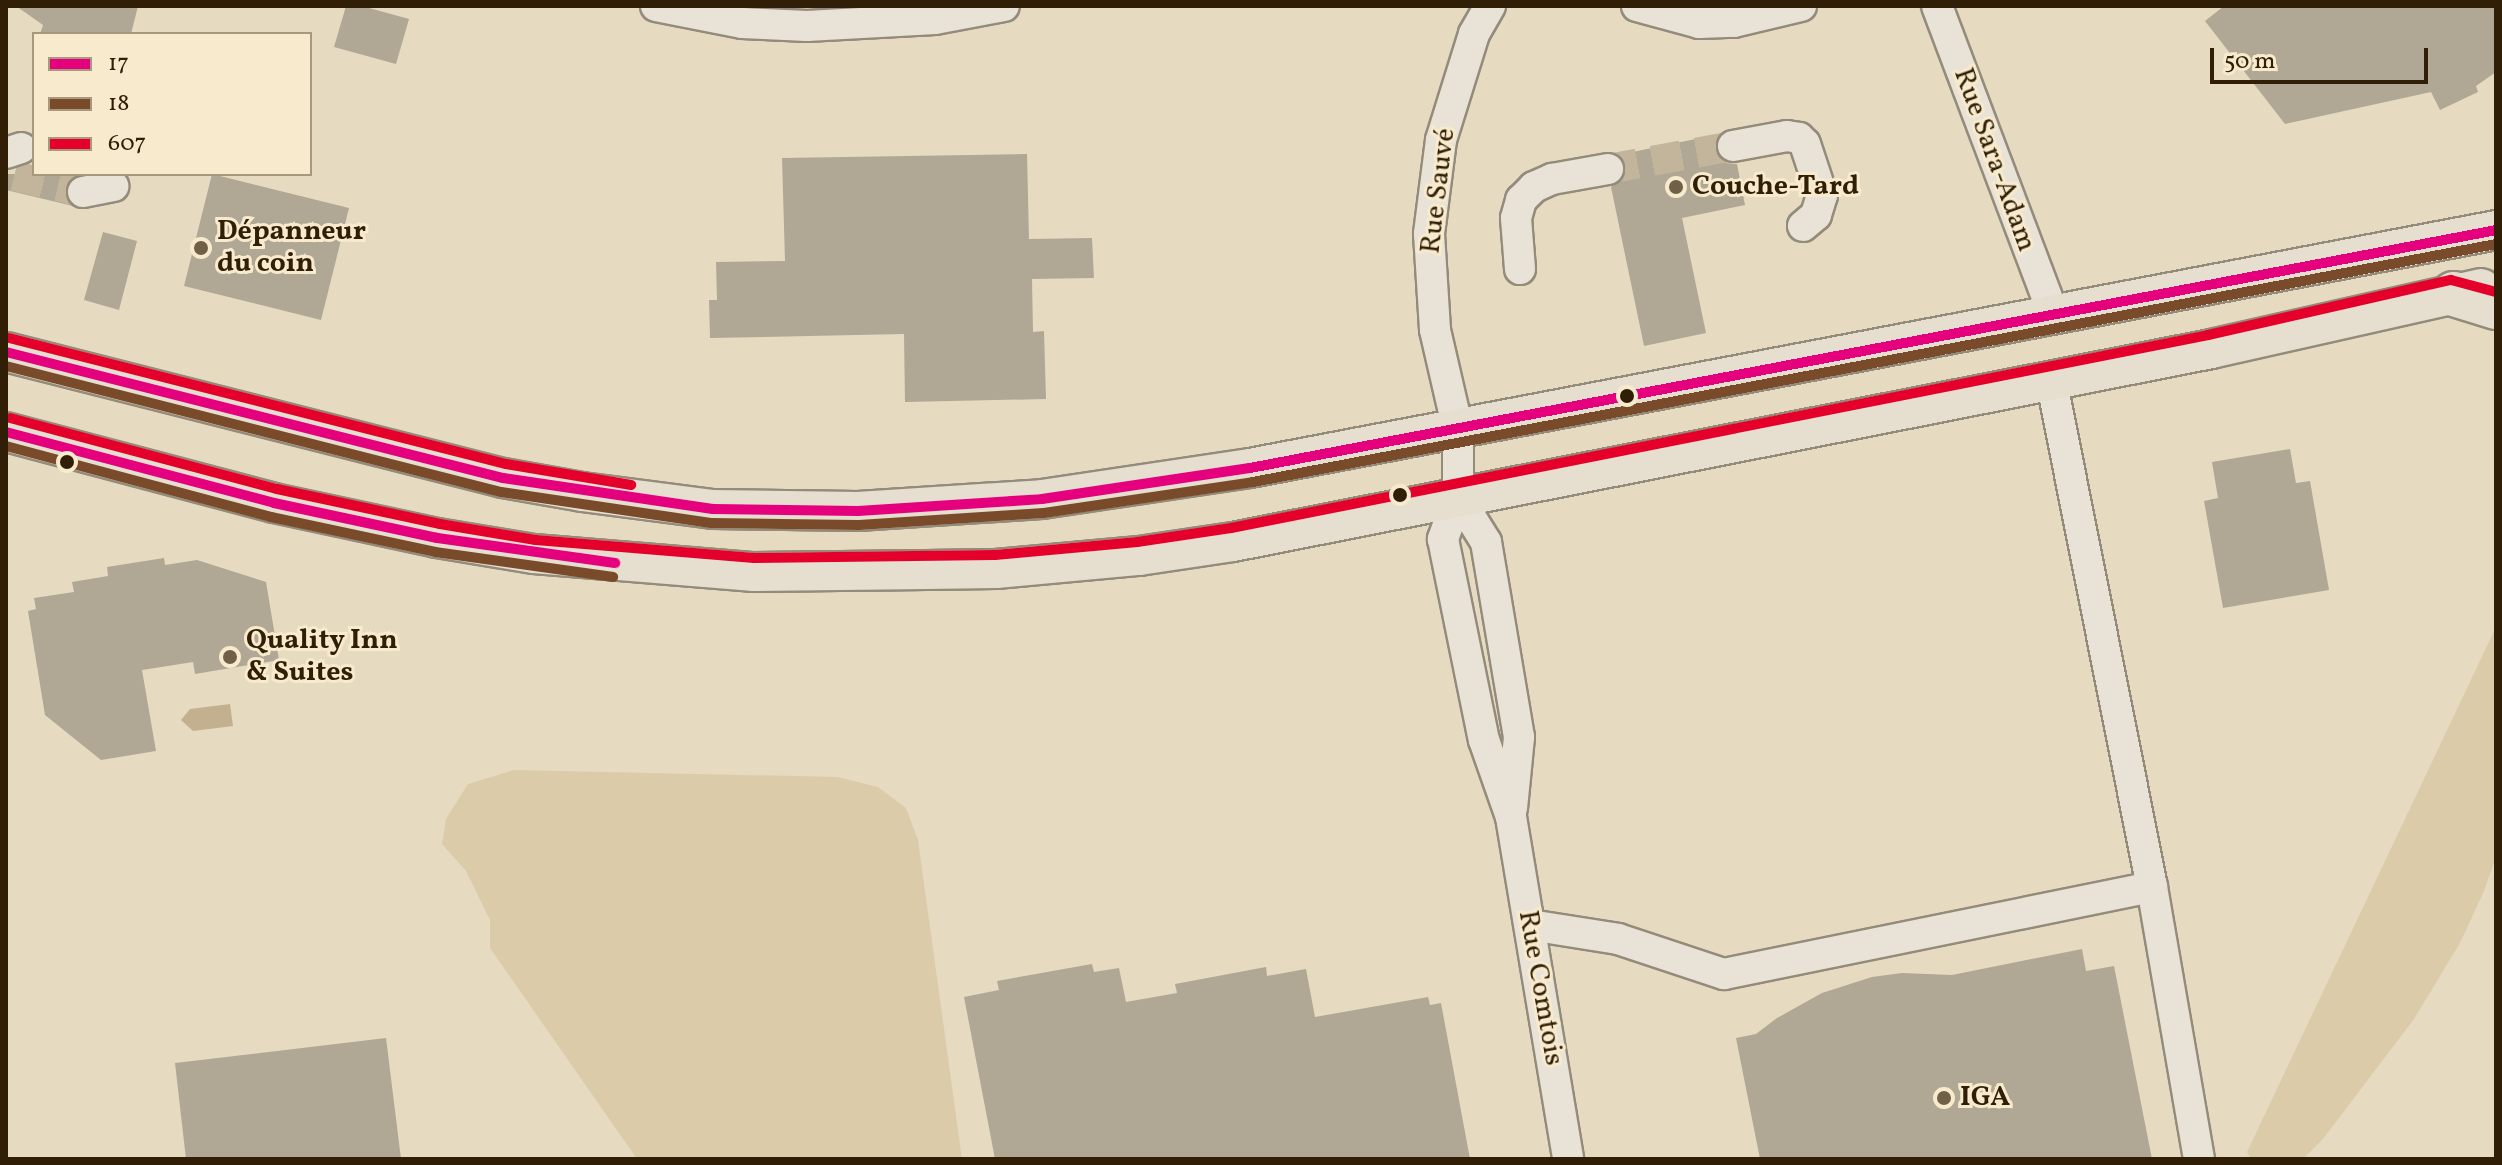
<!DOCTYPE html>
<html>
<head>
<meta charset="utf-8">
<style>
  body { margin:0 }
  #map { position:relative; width:2502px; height:1165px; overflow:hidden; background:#e6dac1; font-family:Vollkorn,serif }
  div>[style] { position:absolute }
  .green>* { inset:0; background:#dccba9 }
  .water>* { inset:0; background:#c2b08e }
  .building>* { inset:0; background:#b0a795 }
  .minor-tunnel>* { height:30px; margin-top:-15px; transform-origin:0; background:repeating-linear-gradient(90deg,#c2b59c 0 30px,transparent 0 45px) }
  .roads { filter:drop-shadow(2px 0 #948b7b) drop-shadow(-2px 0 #948b7b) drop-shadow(0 2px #948b7b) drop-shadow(0 -2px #948b7b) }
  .minor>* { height:30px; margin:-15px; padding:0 15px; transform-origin:15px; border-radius:15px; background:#e9e3d7 }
  .major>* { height:38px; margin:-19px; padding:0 19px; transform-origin:19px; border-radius:19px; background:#e6dfd0 }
  .highway>* { height:44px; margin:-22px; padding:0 22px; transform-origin:22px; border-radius:22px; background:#e6dfd0 }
  .bus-1>* { height:10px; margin:-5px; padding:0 5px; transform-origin:5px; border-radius:5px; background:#e5007d }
  .bus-2>* { height:10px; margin:-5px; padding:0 5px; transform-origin:5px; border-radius:5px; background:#7a4b2a }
  .bus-3>* { height:10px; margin:-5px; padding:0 5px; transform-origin:5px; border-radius:5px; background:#e4002b }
  .dots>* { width:22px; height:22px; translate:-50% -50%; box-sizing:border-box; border:4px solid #f8eacd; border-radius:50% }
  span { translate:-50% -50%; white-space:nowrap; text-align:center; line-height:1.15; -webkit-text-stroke:6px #f8eacd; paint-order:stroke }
  .street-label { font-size:28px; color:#301f06 }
  .poi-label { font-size:28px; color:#301f06; font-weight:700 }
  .left { translate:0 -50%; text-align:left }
  .frame { position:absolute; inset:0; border:8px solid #301f06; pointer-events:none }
  .legend { position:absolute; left:32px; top:32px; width:280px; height:144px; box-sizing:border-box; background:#f8eacd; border:2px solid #a8997d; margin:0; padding:10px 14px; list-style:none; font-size:24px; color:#301f06 }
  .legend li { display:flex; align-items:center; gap:16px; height:40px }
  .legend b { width:40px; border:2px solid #a8997d }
  .scale { position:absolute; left:2210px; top:48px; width:218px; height:36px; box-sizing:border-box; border:4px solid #301f06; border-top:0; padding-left:10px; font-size:24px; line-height:28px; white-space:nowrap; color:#301f06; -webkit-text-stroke:6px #f8eacd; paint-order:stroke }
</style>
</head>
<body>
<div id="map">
  <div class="green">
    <i style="clip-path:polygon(2496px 627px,2496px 857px,2484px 891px,2460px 943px,2414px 1019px,2323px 1139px,2303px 1159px,2251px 1159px,2247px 1152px)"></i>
    <i style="clip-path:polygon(514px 770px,838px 777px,878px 787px,906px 808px,918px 840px,962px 1159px,637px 1159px,490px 948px,490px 920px,466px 871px,442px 844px,446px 819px,468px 784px)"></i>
  </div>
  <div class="water">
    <i style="clip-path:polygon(230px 704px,233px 726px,193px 731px,181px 720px,190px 709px)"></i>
  </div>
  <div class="building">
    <i style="clip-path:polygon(16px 6px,138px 6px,131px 34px,40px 34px,43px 25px)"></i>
    <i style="clip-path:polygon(346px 6px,362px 6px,409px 19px,396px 64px,334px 47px)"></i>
    <i style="clip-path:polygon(2224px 6px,2496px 6px,2496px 72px,2476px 86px,2478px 92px,2440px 110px,2431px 92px,2285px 124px,2205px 21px)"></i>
    <i style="clip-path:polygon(1720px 134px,1716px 150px,1726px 163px,1737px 164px,1745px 205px,1682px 218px,1706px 333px,1644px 346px,1611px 187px,1625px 174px,1625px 165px,1618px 155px)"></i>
    <i style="clip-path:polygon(1027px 154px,1029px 239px,1092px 238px,1094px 278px,1032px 279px,1033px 332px,1044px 331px,1046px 399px,905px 402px,904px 334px,710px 338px,709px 300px,717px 300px,716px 262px,785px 261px,782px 158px)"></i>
    <i style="clip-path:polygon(6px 174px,81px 174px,72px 178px,66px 187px,66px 196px,73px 206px,6px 190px)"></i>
    <i style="clip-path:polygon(212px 174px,349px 208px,321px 320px,184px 286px)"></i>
    <i style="clip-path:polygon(103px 232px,137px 241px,119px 310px,84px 300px)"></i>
    <i style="clip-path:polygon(2290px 449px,2296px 483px,2310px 481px,2329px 590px,2223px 608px,2204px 501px,2218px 498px,2212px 462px)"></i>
    <i style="clip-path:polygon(164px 558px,165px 565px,197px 560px,266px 582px,279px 660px,195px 674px,193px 662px,142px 670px,156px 751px,101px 760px,45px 715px,28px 611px,36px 609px,34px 598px,74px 592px,72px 582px,108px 576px,107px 567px)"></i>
    <i style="clip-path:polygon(2082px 949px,2086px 971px,2114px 966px,2152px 1159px,1760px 1159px,1736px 1038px,1756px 1034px,1777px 1018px,1822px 993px,1872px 977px,1902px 973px,1952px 975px)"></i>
    <i style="clip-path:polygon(1092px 964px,1094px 972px,1119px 968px,1126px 1002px,1177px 993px,1175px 984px,1266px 967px,1267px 976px,1306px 969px,1315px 1017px,1428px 997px,1430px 1005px,1441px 1003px,1470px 1159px,995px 1159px,964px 997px,999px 990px,997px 981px)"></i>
    <i style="clip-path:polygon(386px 1038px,401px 1159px,186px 1159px,175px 1063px)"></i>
  </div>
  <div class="minor-tunnel">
    <i style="left:1608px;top:169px;width:127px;rotate:-10.4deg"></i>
    <i style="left:14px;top:176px;width:71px;rotate:13.1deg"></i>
  </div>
  <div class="roads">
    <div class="minor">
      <i style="left:656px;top:6px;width:88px;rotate:11.2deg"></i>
      <i style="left:742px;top:23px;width:65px;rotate:2.6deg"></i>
      <i style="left:807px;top:26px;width:128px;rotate:-3.1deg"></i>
      <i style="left:935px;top:19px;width:70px;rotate:-10.7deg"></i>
      <i style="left:1490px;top:6px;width:32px;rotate:120deg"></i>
      <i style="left:1474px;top:34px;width:111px;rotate:107.3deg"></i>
      <i style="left:1441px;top:140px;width:95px;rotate:97.3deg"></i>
      <i style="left:1429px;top:234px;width:96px;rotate:86.4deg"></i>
      <i style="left:1435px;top:330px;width:103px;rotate:77deg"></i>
      <i style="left:1458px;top:430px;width:67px;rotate:90deg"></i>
      <i style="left:1458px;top:497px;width:45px;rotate:109.7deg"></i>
      <i style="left:1443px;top:539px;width:205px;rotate:78.5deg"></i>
      <i style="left:1484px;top:740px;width:82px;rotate:70.7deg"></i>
      <i style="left:1511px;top:817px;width:347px;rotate:80.5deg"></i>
      <i style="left:1637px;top:6px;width:64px;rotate:15.3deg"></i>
      <i style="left:1699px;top:23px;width:35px;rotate:-2deg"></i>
      <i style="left:1734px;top:22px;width:69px;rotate:-13.4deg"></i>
      <i style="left:1937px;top:6px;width:328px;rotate:69.3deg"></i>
      <i style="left:1733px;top:146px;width:55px;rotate:-10.5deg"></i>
      <i style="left:1787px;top:136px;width:12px;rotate:9deg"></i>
      <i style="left:1799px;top:138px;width:8px;rotate:45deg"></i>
      <i style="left:1805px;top:144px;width:54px;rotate:71.6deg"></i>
      <i style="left:1822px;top:195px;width:21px;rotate:107deg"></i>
      <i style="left:1816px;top:215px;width:17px;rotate:140deg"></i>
      <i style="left:6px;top:153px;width:16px;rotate:-18deg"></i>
      <i style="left:83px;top:192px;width:31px;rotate:-11deg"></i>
      <i style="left:1520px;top:269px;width:51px;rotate:-94.5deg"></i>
      <i style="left:1516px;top:218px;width:19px;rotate:-74deg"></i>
      <i style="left:1521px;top:200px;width:18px;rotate:-45deg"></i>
      <i style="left:1534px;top:187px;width:20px;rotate:-24deg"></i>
      <i style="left:1552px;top:179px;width:57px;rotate:-10.1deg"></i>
      <i style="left:1458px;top:497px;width:53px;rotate:58.1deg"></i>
      <i style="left:1486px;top:542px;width:198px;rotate:80.4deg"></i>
      <i style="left:1519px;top:737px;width:71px;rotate:95.6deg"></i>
      <i style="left:2152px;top:887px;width:276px;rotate:80.2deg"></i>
      <i style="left:1530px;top:925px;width:89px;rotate:9deg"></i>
      <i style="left:1618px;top:939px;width:112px;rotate:18.3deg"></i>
      <i style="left:1724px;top:974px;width:437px;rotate:-11.5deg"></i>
      <i style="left:2152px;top:887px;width:518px;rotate:-101.24deg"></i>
    </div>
    <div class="major">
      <i style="left:6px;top:352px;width:513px;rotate:14.23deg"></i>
      <i style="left:503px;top:478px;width:80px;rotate:10deg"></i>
      <i style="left:582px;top:492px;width:132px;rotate:7.4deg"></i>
      <i style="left:713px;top:509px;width:145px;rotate:0.8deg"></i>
      <i style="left:858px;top:511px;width:184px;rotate:-3.7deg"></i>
      <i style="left:1042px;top:499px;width:210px;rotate:-8.5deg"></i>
      <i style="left:1250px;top:468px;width:1269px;rotate:-10.81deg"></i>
      <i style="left:6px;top:432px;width:277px;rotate:14.8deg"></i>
      <i style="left:274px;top:503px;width:167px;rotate:12.1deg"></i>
      <i style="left:437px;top:538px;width:98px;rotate:9.4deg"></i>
      <i style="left:534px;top:554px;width:221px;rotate:4.7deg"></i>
      <i style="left:754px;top:572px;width:242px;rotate:-0.7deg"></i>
      <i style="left:996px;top:569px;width:144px;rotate:-5.2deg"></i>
      <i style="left:1139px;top:556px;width:95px;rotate:-8.5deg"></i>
      <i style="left:1233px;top:542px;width:997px;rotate:-11.16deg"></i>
      <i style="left:2211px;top:349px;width:277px;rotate:-12.7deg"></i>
    </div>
    <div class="highway">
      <i style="left:2454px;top:294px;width:44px;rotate:17.2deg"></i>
    </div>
  </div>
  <div class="bus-1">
    <i style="left:6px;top:352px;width:513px;rotate:14.23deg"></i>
    <i style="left:503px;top:478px;width:212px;rotate:8.4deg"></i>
    <i style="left:713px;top:509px;width:145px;rotate:0.8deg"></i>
    <i style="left:858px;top:511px;width:184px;rotate:-3.7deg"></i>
    <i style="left:1042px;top:499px;width:210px;rotate:-8.5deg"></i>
    <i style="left:1250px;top:468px;width:1269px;rotate:-10.81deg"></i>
    <i style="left:6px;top:432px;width:277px;rotate:14.8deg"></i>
    <i style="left:274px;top:503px;width:167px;rotate:12.1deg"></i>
    <i style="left:437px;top:538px;width:180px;rotate:8deg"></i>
  </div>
  <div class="bus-2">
    <i style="left:6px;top:366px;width:511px;rotate:14.28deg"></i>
    <i style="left:501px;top:492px;width:212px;rotate:8.4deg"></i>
    <i style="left:711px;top:523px;width:148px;rotate:0.8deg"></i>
    <i style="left:859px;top:525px;width:185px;rotate:-3.7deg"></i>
    <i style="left:1044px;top:513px;width:211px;rotate:-8.4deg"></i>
    <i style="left:1253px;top:482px;width:1266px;rotate:-10.84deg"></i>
    <i style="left:6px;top:446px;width:274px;rotate:15deg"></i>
    <i style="left:271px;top:517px;width:168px;rotate:12deg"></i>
    <i style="left:435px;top:552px;width:180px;rotate:8deg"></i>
  </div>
  <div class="bus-3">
    <i style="left:9px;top:338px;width:513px;rotate:14.23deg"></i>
    <i style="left:506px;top:464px;width:127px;rotate:9.5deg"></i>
    <i style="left:10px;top:418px;width:276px;rotate:14.9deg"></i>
    <i style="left:277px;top:489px;width:167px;rotate:12.1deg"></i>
    <i style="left:440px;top:524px;width:97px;rotate:9.5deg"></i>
    <i style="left:536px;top:540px;width:219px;rotate:4.7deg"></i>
    <i style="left:754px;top:558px;width:241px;rotate:-0.7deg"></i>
    <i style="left:995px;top:555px;width:143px;rotate:-5.2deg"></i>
    <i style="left:1137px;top:542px;width:95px;rotate:-8.5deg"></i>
    <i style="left:1231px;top:528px;width:996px;rotate:-11.17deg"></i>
    <i style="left:2208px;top:335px;width:249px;rotate:-12.8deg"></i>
    <i style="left:2451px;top:280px;width:47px;rotate:14.9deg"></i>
  </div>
  <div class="dots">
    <i style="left:1676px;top:187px;background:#706047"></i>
    <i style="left:201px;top:248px;background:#706047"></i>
    <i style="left:1627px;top:396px;background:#301f06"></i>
    <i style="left:67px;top:462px;background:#301f06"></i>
    <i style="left:1400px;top:495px;background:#301f06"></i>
    <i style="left:230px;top:657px;background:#706047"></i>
    <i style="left:1944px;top:1098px;background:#706047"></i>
  </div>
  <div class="street-label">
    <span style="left:1994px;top:160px;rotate:70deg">Rue Sara-Adam</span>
    <span style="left:1439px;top:191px;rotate:-83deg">Rue Sauvé</span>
    <span style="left:1540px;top:988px;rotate:80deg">Rue Comtois</span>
  </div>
  <div class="poi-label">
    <span class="left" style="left:1692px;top:187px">Couche-Tard</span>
    <span class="left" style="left:217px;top:248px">Dépanneur<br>du coin</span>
    <span class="left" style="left:246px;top:657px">Quality Inn<br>&amp; Suites</span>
    <span class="left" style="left:1960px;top:1098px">IGA</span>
  </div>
  <div class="frame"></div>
  <ul class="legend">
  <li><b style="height:10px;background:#e5007d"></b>17</li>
  <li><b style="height:10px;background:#7a4b2a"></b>18</li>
  <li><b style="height:10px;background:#e4002b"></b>607</li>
  </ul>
  <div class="scale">50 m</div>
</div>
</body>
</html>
